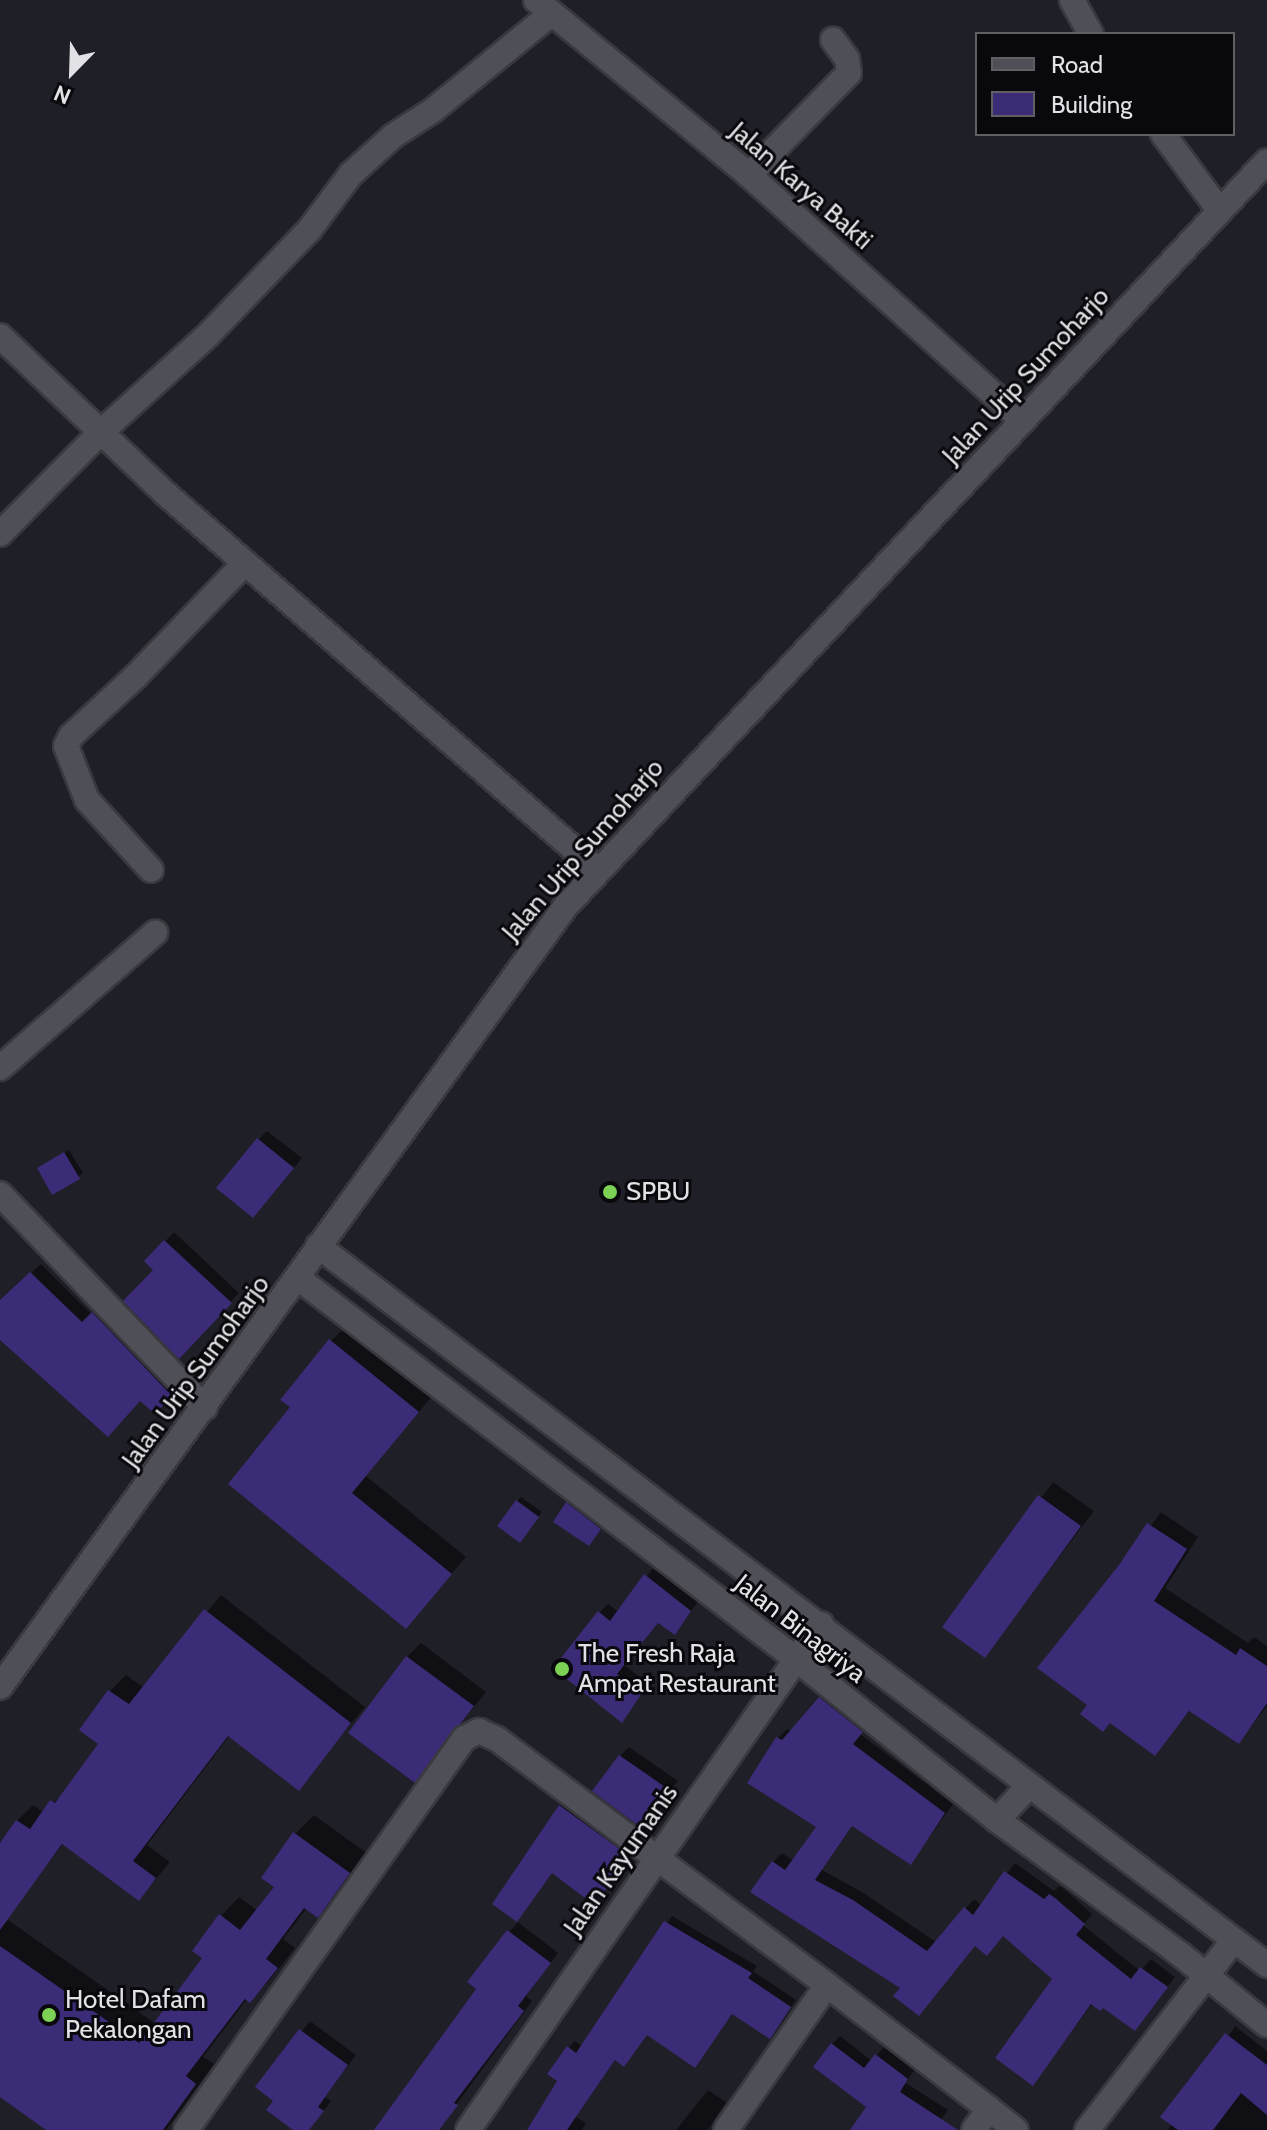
<!DOCTYPE html>
<html>
<head>
<meta charset="utf-8">
<style>
  body { margin:0 }
  #map { position:relative; width:1267px; height:2130px; overflow:hidden; background:#1f1f27; font-family:Cabin,sans-serif }
  div>[style] { position:absolute }
  .shadow>* { inset:0; background:#0007 }
  .building>* { inset:0; background:#3c2b77 }
  .roads { filter:drop-shadow(2px 0 #39393f) drop-shadow(-2px 0 #39393f) drop-shadow(0 2px #39393f) drop-shadow(0 -2px #39393f) }
  .street>* { height:24px; margin:-12px; padding:0 12px; transform-origin:12px; border-radius:12px; background:#4f4f58 }
  .secondary>* { height:24px; margin:-12px; padding:0 12px; transform-origin:12px; border-radius:12px; background:#4f4f58 }
  .dots>* { width:22px; height:22px; translate:-50% -50%; box-sizing:border-box; border:4px solid #09090d; border-radius:50% }
  span { translate:-50% -50%; white-space:nowrap; text-align:center; line-height:1.15; -webkit-text-stroke:6px #09090d; paint-order:stroke }
  .street-label { font-size:26px; color:#e1e1e6 }
  .poi-label { font-size:26px; color:#e1e1e6 }
  .left { translate:0 -50%; text-align:left }
  .legend { position:absolute; left:975px; top:32px; width:260px; height:104px; box-sizing:border-box; background:#09090d; border:2px solid #5f5f64; margin:0; padding:10px 14px; list-style:none; font-size:24px; color:#e1e1e6 }
  .legend li { display:flex; align-items:center; gap:16px; height:40px }
  .legend b { width:40px; border:2px solid #5f5f64 }
  .north { position:absolute; left:32px; top:32px; width:80px; height:80px; -webkit-text-stroke:6px #09090d; paint-order:stroke; rotate:203deg; font-size:22px; font-weight:700; line-height:32px; text-align:center; color:#e1e1e6 }
  .north::after { content:''; display:block; margin:auto; width:28px; height:36px; background:#e1e1e6; clip-path:polygon(50% 0,100% 100%,50% 72%,0 100%) }
</style>
</head>
<body>
<div id="map">
  <div class="shadow">
    <i style="clip-path:polygon(267px 1131px,302px 1158px,262px 1206px,258px 1140px)"></i>
    <i style="clip-path:polygon(69px 1150px,83px 1173px,53px 1193px,44px 1165px)"></i>
    <i style="clip-path:polygon(174px 1232px,239px 1293px,179px 1356px,156px 1269px,147px 1261px)"></i>
    <i style="clip-path:polygon(41px 1264px,92px 1315px,102px 1304px,180px 1385px,155px 1412px,141px 1399px,0 1337px,0 1302px)"></i>
    <i style="clip-path:polygon(346px 1326px,433px 1395px,366px 1476px,466px 1557px,406px 1626px,293px 1407px,331px 1341px)"></i>
    <i style="clip-path:polygon(1053px 1482px,1094px 1511px,985px 1655px,945px 1626px)"></i>
    <i style="clip-path:polygon(577px 1494px,609px 1519px,589px 1544px,556px 1522px)"></i>
    <i style="clip-path:polygon(521px 1497px,542px 1512px,524px 1536px,517px 1501px)"></i>
    <i style="clip-path:polygon(1161px 1512px,1198px 1537px,1165px 1588px,1248px 1643px,1254px 1637px,1267px 1646px,1267px 1706px,1239px 1742px,1191px 1710px,1154px 1753px,1089px 1705px,1121px 1566px)"></i>
    <i style="clip-path:polygon(654px 1567px,698px 1602px,675px 1632px,659px 1621px,624px 1665px,649px 1684px,622px 1720px,555px 1667px,600px 1612px,608px 1604px,619px 1612px)"></i>
    <i style="clip-path:polygon(221px 1595px,365px 1707px,298px 1788px,230px 1735px,147px 1845px,170px 1862px,139px 1899px,64px 1843px,15px 1906px,0 1895px,0 1847px,17px 1821px,33px 1805px,44px 1813px,69px 1787px,101px 1743px,82px 1730px,110px 1691px,126px 1675px,144px 1688px)"></i>
    <i style="clip-path:polygon(421px 1643px,486px 1692px,415px 1780px,407px 1657px)"></i>
    <i style="clip-path:polygon(830px 1689px,871px 1722px,860px 1734px,953px 1804px,911px 1863px,853px 1825px,822px 1870px,862px 1892px,936px 1942px,974px 1899px,982px 1906px,1015px 1863px,1054px 1891px,1059px 1886px,1064px 1889px,1092px 1914px,1083px 1925px,1140px 1971px,1151px 1959px,1175px 1977px,1143px 2020px,1093px 2003px,1033px 2083px,1055px 1979px,1004px 1935px,976px 1944px,919px 2014px,903px 1987px,773px 1862px,782px 1853px,794px 1861px,818px 1826px,749px 1782px,778px 1738px,787px 1729px,792px 1732px)"></i>
    <i style="clip-path:polygon(629px 1747px,678px 1781px,643px 1826px,620px 1756px)"></i>
    <i style="clip-path:polygon(569px 1797px,632px 1843px,620px 1858px,626px 1862px,602px 1894px,553px 1872px,516px 1919px,560px 1806px)"></i>
    <i style="clip-path:polygon(314px 1815px,368px 1854px,337px 1897px,318px 1916px,307px 1908px,283px 1939px,295px 1948px,269px 1981px,250px 2000px,248px 1998px,203px 2057px,214px 2064px,166px 2130px,50px 2130px,0 2095px,0 1928px,8px 1920px,156px 2024px,205px 1958px,221px 1916px,239px 1897px,258px 1911px,277px 1887px,295px 1834px)"></i>
    <i style="clip-path:polygon(672px 1916px,757px 1966px,753px 1971px,796px 2000px,769px 2037px,733px 2013px,695px 2065px,648px 2033px,616px 2059px,576px 2117px,586px 2123px,582px 2130px,530px 2130px,559px 2080px,568px 2048px,575px 2041px,583px 2047px)"></i>
    <i style="clip-path:polygon(518px 1922px,558px 1953px,526px 1996px,532px 2001px,438px 2130px,376px 2130px,479px 1988px,509px 1932px)"></i>
    <i style="clip-path:polygon(310px 2021px,356px 2055px,325px 2097px,331px 2101px,312px 2126px,308px 2130px,297px 2130px,276px 2101px,258px 2087px)"></i>
    <i style="clip-path:polygon(1235px 2026px,1267px 2051px,1267px 2130px,1168px 2130px)"></i>
    <i style="clip-path:polygon(840px 2036px,872px 2061px,884px 2047px,914px 2070px,906px 2083px,948px 2110px,934px 2130px,853px 2130px,869px 2107px,832px 2044px)"></i>
    <i style="clip-path:polygon(708px 2090px,726px 2102px,708px 2130px,676px 2130px)"></i>
  </div>
  <div class="building">
    <i style="clip-path:polygon(257px 1138px,294px 1168px,253px 1218px,216px 1188px)"></i>
    <i style="clip-path:polygon(64px 1152px,80px 1179px,52px 1195px,37px 1168px)"></i>
    <i style="clip-path:polygon(164px 1240px,232px 1303px,179px 1359px,123px 1301px,153px 1270px,144px 1261px)"></i>
    <i style="clip-path:polygon(30px 1272px,82px 1322px,92px 1312px,172px 1396px,155px 1414px,140px 1401px,108px 1437px,0 1340px,0 1300px)"></i>
    <i style="clip-path:polygon(329px 1339px,419px 1412px,352px 1493px,452px 1574px,406px 1629px,228px 1484px,290px 1407px,280px 1400px)"></i>
    <i style="clip-path:polygon(1038px 1495px,1081px 1526px,985px 1658px,942px 1627px)"></i>
    <i style="clip-path:polygon(516px 1500px,539px 1517px,520px 1543px,497px 1526px)"></i>
    <i style="clip-path:polygon(566px 1502px,601px 1529px,589px 1546px,553px 1522px)"></i>
    <i style="clip-path:polygon(1147px 1523px,1187px 1549px,1154px 1601px,1236px 1655px,1240px 1648px,1267px 1666px,1267px 1703px,1239px 1744px,1189px 1711px,1155px 1756px,1110px 1723px,1103px 1732px,1080px 1714px,1087px 1705px,1037px 1668px,1119px 1565px)"></i>
    <i style="clip-path:polygon(644px 1574px,691px 1611px,675px 1635px,658px 1623px,617px 1674px,642px 1693px,622px 1723px,553px 1668px,598px 1611px,610px 1621px)"></i>
    <i style="clip-path:polygon(204px 1609px,351px 1723px,299px 1791px,228px 1736px,133px 1861px,156px 1878px,139px 1901px,62px 1844px,0 1930px,0 1843px,16px 1820px,30px 1829px,50px 1800px,55px 1803px,98px 1744px,79px 1730px,108px 1690px,129px 1704px)"></i>
    <i style="clip-path:polygon(406px 1656px,474px 1706px,415px 1783px,348px 1733px)"></i>
    <i style="clip-path:polygon(819px 1697px,863px 1732px,853px 1744px,945px 1813px,911px 1865px,852px 1826px,815px 1880px,853px 1900px,927px 1951px,964px 1907px,973px 1915px,1004px 1871px,1044px 1899px,1049px 1894px,1055px 1898px,1085px 1924px,1076px 1935px,1131px 1979px,1140px 1967px,1168px 1987px,1135px 2031px,1103px 2008px,1100px 2011px,1091px 2004px,1033px 2086px,995px 2058px,1052px 1979px,1003px 1936px,987px 1956px,975px 1946px,919px 2016px,893px 1996px,900px 1988px,750px 1892px,772px 1861px,785px 1870px,816px 1827px,747px 1783px,776px 1737px,782px 1740px)"></i>
    <i style="clip-path:polygon(619px 1755px,671px 1791px,643px 1829px,592px 1791px)"></i>
    <i style="clip-path:polygon(559px 1805px,625px 1853px,613px 1867px,619px 1872px,594px 1905px,552px 1873px,517px 1922px,492px 1904px)"></i>
    <i style="clip-path:polygon(293px 1832px,350px 1873px,318px 1918px,304px 1908px,266px 1959px,278px 1968px,250px 2003px,245px 1999px,186px 2076px,196px 2084px,163px 2130px,46px 2130px,0 2097px,0 1946px,139px 2043px,202px 1958px,192px 1951px,219px 1914px,240px 1930px,274px 1887px,261px 1878px)"></i>
    <i style="clip-path:polygon(664px 1921px,752px 1973px,748px 1978px,791px 2007px,770px 2039px,732px 2014px,695px 2068px,647px 2035px,624px 2067px,615px 2060px,567px 2130px,527px 2130px,557px 2081px,547px 2074px,567px 2046px,576px 2053px)"></i>
    <i style="clip-path:polygon(507px 1930px,551px 1963px,518px 2006px,524px 2011px,454px 2103px,458px 2105px,439px 2130px,374px 2130px,476px 1989px,467px 1982px)"></i>
    <i style="clip-path:polygon(299px 2029px,348px 2065px,318px 2107px,324px 2111px,309px 2130px,293px 2130px,266px 2110px,273px 2101px,255px 2087px)"></i>
    <i style="clip-path:polygon(1225px 2033px,1267px 2065px,1267px 2115px,1241px 2093px,1213px 2130px,1178px 2130px,1160px 2117px)"></i>
    <i style="clip-path:polygon(831px 2043px,864px 2068px,875px 2054px,908px 2079px,900px 2092px,958px 2130px,850px 2130px,866px 2107px,813px 2067px)"></i>
  </div>
  <div class="roads">
    <div class="street">
      <i style="left:1072px;top:0;width:39px;rotate:61deg"></i>
      <i style="left:1163px;top:134px;width:96px;rotate:53.5deg"></i>
      <i style="left:749px;top:175px;width:143px;rotate:-45.6deg"></i>
      <i style="left:849px;top:73px;width:14px;rotate:-98deg"></i>
      <i style="left:847px;top:59px;width:24px;rotate:-126deg"></i>
      <i style="left:0;top:336px;width:229px;rotate:43.6deg"></i>
      <i style="left:166px;top:494px;width:571px;rotate:41.03deg"></i>
      <i style="left:0;top:534px;width:144px;rotate:-45.3deg"></i>
      <i style="left:101px;top:432px;width:144px;rotate:-42.2deg"></i>
      <i style="left:208px;top:335px;width:147px;rotate:-46.1deg"></i>
      <i style="left:310px;top:229px;width:69px;rotate:-53.3deg"></i>
      <i style="left:351px;top:174px;width:57px;rotate:-42.1deg"></i>
      <i style="left:393px;top:136px;width:46px;rotate:-32.7deg"></i>
      <i style="left:432px;top:111px;width:154px;rotate:-39.2deg"></i>
      <i style="left:151px;top:870px;width:95px;rotate:-132.4deg"></i>
      <i style="left:87px;top:800px;width:58px;rotate:-111.3deg"></i>
      <i style="left:66px;top:746px;width:11px;rotate:-63deg"></i>
      <i style="left:71px;top:736px;width:88px;rotate:-42.7deg"></i>
      <i style="left:136px;top:676px;width:157px;rotate:-46deg"></i>
      <i style="left:0;top:1068px;width:206px;rotate:-41.1deg"></i>
      <i style="left:0;top:1194px;width:296px;rotate:46.2deg"></i>
      <i style="left:186px;top:2130px;width:481px;rotate:-54.6deg"></i>
      <i style="left:465px;top:1738px;width:16px;rotate:-27deg"></i>
      <i style="left:479px;top:1731px;width:20px;rotate:24deg"></i>
      <i style="left:497px;top:1739px;width:412px;rotate:36.7deg"></i>
      <i style="left:468px;top:2130px;width:617px;rotate:-55.1deg"></i>
      <i style="left:726px;top:2130px;width:177px;rotate:-55.1deg"></i>
      <i style="left:827px;top:1985px;width:204px;rotate:37.4deg"></i>
      <i style="left:974px;top:2130px;width:26px;rotate:-54deg"></i>
      <i style="left:989px;top:2109px;width:34px;rotate:38deg"></i>
      <i style="left:1087px;top:2130px;width:240px;rotate:-52.3deg"></i>
    </div>
    <div class="secondary">
      <i style="left:536px;top:0;width:276px;rotate:39.4deg"></i>
      <i style="left:749px;top:175px;width:368px;rotate:41.9deg"></i>
      <i style="left:318px;top:1246px;width:1191px;rotate:37.15deg"></i>
      <i style="left:298px;top:1278px;width:627px;rotate:37.42deg"></i>
      <i style="left:796px;top:1659px;width:258px;rotate:38.7deg"></i>
      <i style="left:997px;top:1820px;width:227px;rotate:36.2deg"></i>
      <i style="left:1180px;top:1954px;width:112px;rotate:39.2deg"></i>
      <i style="left:0;top:1687px;width:963px;rotate:-54.08deg"></i>
      <i style="left:565px;top:907px;width:1024px;rotate:-46.74deg"></i>
      <i style="left:997px;top:1820px;width:47px;rotate:-46.7deg"></i>
    </div>
  </div>
  <div class="dots">
    <i style="left:610px;top:1192px;background:#7cd154"></i>
    <i style="left:562px;top:1669px;background:#7cd154"></i>
    <i style="left:49px;top:2015px;background:#7cd154"></i>
  </div>
  <div class="street-label">
    <span style="left:801px;top:186px;rotate:41deg">Jalan Karya Bakti</span>
    <span style="left:1026px;top:376px;rotate:-47deg">Jalan Urip Sumoharjo</span>
    <span style="left:583px;top:850px;rotate:-49deg">Jalan Urip Sumoharjo</span>
    <span style="left:196px;top:1372px;rotate:-54deg">Jalan Urip Sumoharjo</span>
    <span style="left:800px;top:1629px;rotate:38deg">Jalan Binagriya</span>
    <span style="left:621px;top:1860px;rotate:-55deg">Jalan Kayumanis</span>
  </div>
  <div class="poi-label">
    <span class="left" style="left:626px;top:1192px">SPBU</span>
    <span class="left" style="left:578px;top:1669px">The Fresh Raja<br>Ampat Restaurant</span>
    <span class="left" style="left:65px;top:2015px">Hotel Dafam<br>Pekalongan</span>
  </div>
  <ul class="legend">
  <li><b style="height:10px;background:#4f4f58"></b>Road</li>
  <li><b style="height:22px;background:#3c2b77"></b>Building</li>
  </ul>
  <div class="north">N</div>
</div>
</body>
</html>
